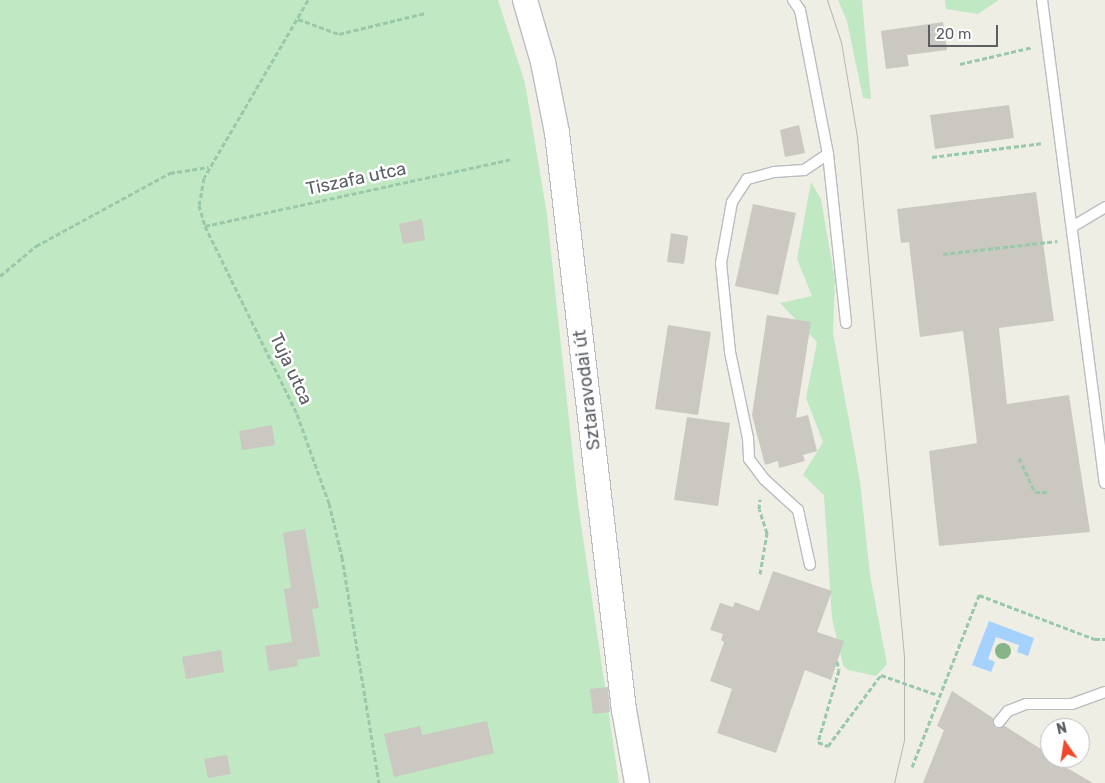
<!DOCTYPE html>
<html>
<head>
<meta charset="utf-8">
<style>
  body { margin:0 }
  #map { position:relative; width:1105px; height:783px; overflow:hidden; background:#efeee4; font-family:Rubik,sans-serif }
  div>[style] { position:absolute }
  .green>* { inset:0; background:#c0e8c3 }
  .water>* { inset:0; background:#a5d1ff }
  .building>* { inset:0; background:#cac8c1 }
  .path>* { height:3px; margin-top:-1.5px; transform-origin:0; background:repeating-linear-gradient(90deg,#99c9aa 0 5px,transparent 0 7.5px) }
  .roads { filter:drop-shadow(1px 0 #b9bcc1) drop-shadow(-1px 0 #b9bcc1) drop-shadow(0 1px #b9bcc1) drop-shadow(0 -1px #b9bcc1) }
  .service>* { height:10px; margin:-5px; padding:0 5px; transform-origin:5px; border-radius:5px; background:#fff }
  .tertiary>* { height:24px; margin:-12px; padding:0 12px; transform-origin:12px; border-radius:12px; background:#fff }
  .tram>* { height:1px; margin:-0.5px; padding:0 0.5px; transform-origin:0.5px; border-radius:0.5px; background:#b5b6b6 }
  .trees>* { width:16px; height:16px; margin:-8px; border-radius:50%; background:#87b588 }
  span { translate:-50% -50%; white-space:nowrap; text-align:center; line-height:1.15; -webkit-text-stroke:5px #fff; paint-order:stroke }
  .street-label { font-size:18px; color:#5c6065 }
  .north { position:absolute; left:1040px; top:718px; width:50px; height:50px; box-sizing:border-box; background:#fff; border:1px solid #bebfc1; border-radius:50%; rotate:347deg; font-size:14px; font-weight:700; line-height:20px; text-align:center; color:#5c6065 }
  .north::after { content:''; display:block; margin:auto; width:18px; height:22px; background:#ef492b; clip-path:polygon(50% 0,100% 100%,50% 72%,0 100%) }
  .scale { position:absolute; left:928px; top:25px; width:70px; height:22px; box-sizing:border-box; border:2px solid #5c6065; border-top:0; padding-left:6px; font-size:15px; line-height:18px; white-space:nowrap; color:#5c6065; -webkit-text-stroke:4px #fff; paint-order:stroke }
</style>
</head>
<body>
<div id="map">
  <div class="green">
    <i style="clip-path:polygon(0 0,498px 0,525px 83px,547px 215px,578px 503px,619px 783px,0 783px)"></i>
    <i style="clip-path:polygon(838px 0,862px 0,871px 99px,863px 98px,847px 21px)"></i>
    <i style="clip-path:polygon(945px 0,999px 0,978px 14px,946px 9px)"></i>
    <i style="clip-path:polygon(811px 182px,821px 199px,835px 280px,833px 333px,860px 481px,870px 575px,887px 664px,876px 676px,848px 670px,843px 665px,832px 618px,824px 495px,803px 475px,823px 442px,806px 398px,817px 342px,780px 303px,812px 296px,797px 259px)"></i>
  </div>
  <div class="water">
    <i style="clip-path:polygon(989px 621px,1034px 638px,1028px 656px,1017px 652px,1019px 645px,996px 637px,988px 659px,995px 662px,991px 672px,972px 665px)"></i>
  </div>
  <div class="building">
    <i style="clip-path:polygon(943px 22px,947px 50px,907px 55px,909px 66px,886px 69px,881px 31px)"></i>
    <i style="clip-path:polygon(1009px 105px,1014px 138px,935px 149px,930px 115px)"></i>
    <i style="clip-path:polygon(799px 125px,805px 153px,785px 157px,780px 130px)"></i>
    <i style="clip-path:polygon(1036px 192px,1054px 321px,999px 328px,1007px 404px,1069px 395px,1090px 532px,939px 546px,929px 451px,977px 443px,969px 377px,963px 331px,920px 337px,909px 242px,901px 243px,897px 209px)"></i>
    <i style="clip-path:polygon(753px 204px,796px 213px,778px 295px,735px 286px)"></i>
    <i style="clip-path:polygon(422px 219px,425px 240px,403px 244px,399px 224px)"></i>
    <i style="clip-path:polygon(671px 233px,688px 236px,684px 264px,667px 262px)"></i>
    <i style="clip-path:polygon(767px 315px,811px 322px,796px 418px,808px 415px,817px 451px,803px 455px,805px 461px,779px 468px,778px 461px,765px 465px,752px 415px)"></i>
    <i style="clip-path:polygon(668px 325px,711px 332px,698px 415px,655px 409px)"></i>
    <i style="clip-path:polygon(687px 417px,730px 423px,718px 506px,674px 500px)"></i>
    <i style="clip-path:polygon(272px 425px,275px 445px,242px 450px,239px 431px)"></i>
    <i style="clip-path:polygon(305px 529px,319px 608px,312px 609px,320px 656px,297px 660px,298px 666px,269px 671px,265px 646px,292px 642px,284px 589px,291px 588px,283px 533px)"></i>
    <i style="clip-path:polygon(773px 571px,832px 591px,817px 632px,844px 641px,831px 680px,805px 670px,776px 753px,717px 733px,732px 689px,710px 681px,724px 642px,721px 640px,723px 634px,710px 630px,720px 603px,733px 607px,735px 602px,759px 611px)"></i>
    <i style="clip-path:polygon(221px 650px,224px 672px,186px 679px,182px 657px)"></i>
    <i style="clip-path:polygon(608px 687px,610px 712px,593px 714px,590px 689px)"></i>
    <i style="clip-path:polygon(952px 691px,993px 718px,995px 728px,1005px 726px,1050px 755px,1050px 758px,1093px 783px,923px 783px,944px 730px,937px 726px)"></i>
    <i style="clip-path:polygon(487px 721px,494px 753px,394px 777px,384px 734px,420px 726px,422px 735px)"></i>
    <i style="clip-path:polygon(227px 755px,231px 774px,208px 778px,204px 759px)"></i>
  </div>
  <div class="path">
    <i style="left:308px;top:0;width:206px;rotate:120.3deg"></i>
    <i style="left:204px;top:178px;width:27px;rotate:100deg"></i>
    <i style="left:199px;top:205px;width:22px;rotate:74deg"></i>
    <i style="left:205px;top:226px;width:209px;rotate:63.9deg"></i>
    <i style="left:297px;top:414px;width:95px;rotate:70.2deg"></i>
    <i style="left:329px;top:503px;width:56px;rotate:76.5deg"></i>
    <i style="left:342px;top:557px;width:229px;rotate:80.7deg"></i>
    <i style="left:298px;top:19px;width:44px;rotate:20.1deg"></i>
    <i style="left:339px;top:34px;width:89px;rotate:-13.7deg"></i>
    <i style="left:960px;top:64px;width:75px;rotate:-13.1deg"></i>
    <i style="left:932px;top:157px;width:112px;rotate:-7.2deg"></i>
    <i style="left:205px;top:226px;width:315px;rotate:-12.3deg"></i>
    <i style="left:943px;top:254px;width:115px;rotate:-6.5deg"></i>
    <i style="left:0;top:276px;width:47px;rotate:-39.8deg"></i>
    <i style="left:36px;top:246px;width:153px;rotate:-28.6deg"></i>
    <i style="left:170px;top:173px;width:39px;rotate:-9deg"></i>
    <i style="left:1019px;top:458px;width:38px;rotate:65deg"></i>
    <i style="left:1035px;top:492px;width:12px"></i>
    <i style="left:760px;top:574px;width:42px;rotate:-80.3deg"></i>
    <i style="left:767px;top:533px;width:25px;rotate:-108deg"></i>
    <i style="left:759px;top:509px;width:10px;rotate:-84deg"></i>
    <i style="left:837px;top:661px;width:9px;rotate:77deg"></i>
    <i style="left:839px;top:670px;width:75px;rotate:106.3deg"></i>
    <i style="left:818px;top:742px;width:11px;rotate:22deg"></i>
    <i style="left:828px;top:746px;width:89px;rotate:-53.3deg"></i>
    <i style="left:881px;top:675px;width:60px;rotate:19.3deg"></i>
    <i style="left:912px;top:767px;width:185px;rotate:-68.7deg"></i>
    <i style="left:979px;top:595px;width:124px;rotate:20.8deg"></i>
    <i style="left:1095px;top:639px;width:10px"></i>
  </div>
  <div class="roads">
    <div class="service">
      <i style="left:793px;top:0;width:12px;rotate:55deg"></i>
      <i style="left:800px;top:10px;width:147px;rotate:79deg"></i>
      <i style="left:828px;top:154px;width:29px;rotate:146deg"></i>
      <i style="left:804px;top:170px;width:30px;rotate:176deg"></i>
      <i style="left:774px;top:172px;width:28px;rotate:165deg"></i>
      <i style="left:747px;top:179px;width:27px;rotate:123deg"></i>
      <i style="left:732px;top:202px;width:62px;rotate:100.2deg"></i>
      <i style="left:721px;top:263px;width:89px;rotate:84.2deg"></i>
      <i style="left:730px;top:352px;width:88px;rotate:78.2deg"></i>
      <i style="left:748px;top:438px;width:21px;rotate:87deg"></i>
      <i style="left:749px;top:459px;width:25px;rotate:53deg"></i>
      <i style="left:764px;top:479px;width:46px;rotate:42.4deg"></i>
      <i style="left:798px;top:510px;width:56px;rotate:77.7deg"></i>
      <i style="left:1042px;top:0;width:487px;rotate:82.6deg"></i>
      <i style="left:828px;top:154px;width:170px;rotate:83.9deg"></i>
      <i style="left:1072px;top:227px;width:39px;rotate:-31deg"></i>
      <i style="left:999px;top:722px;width:14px;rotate:-51deg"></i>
      <i style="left:1008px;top:711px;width:19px;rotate:-21deg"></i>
      <i style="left:1026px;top:704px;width:46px"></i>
      <i style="left:1072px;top:704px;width:35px;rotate:-20deg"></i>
    </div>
    <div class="tertiary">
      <i style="left:525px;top:0;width:65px;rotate:73.8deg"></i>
      <i style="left:543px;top:62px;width:72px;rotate:78.8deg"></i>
      <i style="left:557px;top:133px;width:581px;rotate:83.38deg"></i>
      <i style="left:624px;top:710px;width:74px;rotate:79.9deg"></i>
    </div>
  </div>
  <div class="tram">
    <i style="left:827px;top:0;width:44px;rotate:71.6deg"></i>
    <i style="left:841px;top:42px;width:96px;rotate:80.4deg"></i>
    <i style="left:857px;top:137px;width:521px;rotate:84.83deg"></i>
    <i style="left:904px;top:656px;width:84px;rotate:90deg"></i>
    <i style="left:904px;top:740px;width:44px;rotate:103.1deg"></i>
  </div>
  <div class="trees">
    <i style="left:1003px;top:651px"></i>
  </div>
  <div class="street-label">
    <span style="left:356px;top:179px;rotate:-12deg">Tiszafa utca</span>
    <span style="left:291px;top:369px;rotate:65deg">Tuja utca</span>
    <span style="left:587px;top:390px;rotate:-97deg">Sztaravodai út</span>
  </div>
  <div class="north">N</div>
  <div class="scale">20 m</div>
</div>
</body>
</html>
